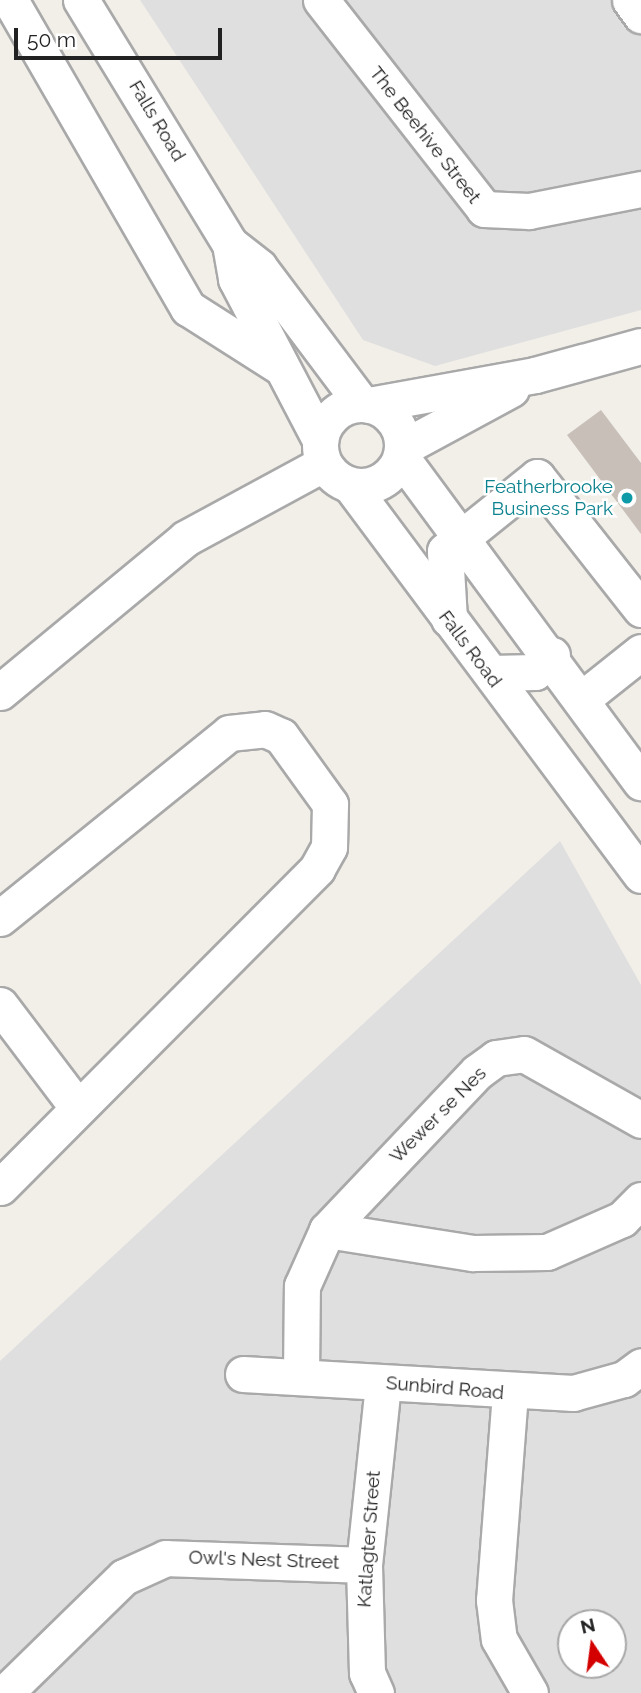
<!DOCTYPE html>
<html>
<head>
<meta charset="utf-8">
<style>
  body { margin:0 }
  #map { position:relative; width:641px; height:1693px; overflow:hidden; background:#f2efe9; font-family:Raleway,sans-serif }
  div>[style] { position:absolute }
  .residential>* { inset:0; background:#e0dfdf }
  .building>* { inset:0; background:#c7bfb8 }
  .roads { filter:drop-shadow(2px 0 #a9a9a9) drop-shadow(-2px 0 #a9a9a9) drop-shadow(0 2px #a9a9a9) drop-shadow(0 -2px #a9a9a9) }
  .minor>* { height:35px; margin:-17.5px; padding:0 17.5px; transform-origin:17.5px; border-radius:17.5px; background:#fff }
  .minor>.ring { margin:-17.5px; padding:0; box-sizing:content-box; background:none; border:35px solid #fff; border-radius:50% }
  .dots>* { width:19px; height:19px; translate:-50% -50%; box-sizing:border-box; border:4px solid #fff; border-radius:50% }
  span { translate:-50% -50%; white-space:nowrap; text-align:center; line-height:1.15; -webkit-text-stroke:5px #fff; paint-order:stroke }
  .street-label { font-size:19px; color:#222 }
  .culture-label { font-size:19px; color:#0d838f }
  .right { translate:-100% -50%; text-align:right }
  .north { position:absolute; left:557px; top:1609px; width:70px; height:70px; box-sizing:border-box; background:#fff; border:2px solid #a7a7a7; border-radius:50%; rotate:347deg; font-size:19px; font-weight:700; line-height:28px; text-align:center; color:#222 }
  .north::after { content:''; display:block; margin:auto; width:24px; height:32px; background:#d40000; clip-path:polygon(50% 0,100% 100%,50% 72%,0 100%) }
  .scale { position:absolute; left:14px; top:28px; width:208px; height:32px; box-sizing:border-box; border:4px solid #222; border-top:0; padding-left:9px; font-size:21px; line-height:24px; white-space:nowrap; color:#222; -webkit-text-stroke:5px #fff; paint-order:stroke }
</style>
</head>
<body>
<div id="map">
  <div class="residential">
    <i style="clip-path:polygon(140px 0,641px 0,641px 310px,435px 366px,363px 340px)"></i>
    <i style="clip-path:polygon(evenodd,560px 841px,641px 985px,641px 1693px,0 1693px,0 1361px,560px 841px,571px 1623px,613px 1623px,613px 1665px,571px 1665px,571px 1623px)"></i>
  </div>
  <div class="building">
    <i style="clip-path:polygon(601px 410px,641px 463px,641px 534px,567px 435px)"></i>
  </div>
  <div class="roads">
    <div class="minor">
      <i style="left:10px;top:0;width:356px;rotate:60deg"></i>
      <i style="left:188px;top:308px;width:108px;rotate:32.5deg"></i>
      <i style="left:81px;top:0;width:286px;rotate:58.6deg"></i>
      <i style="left:230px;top:244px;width:36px;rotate:80deg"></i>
      <i style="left:236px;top:279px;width:182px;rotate:62.4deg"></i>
      <i style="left:321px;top:0;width:265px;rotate:52deg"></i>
      <i style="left:484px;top:209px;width:45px;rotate:2.5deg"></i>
      <i style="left:529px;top:211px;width:114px;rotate:-11.1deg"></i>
      <i style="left:630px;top:0;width:19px;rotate:54deg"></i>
      <i style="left:230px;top:244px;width:37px;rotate:38deg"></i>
      <i style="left:259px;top:267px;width:171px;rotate:53.1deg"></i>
      <i class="ring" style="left:320px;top:404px;width:47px;height:47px"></i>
      <i style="left:369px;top:405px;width:169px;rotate:-10.2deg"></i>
      <i style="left:535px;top:375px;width:110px;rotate:-15.3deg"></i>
      <i style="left:402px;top:448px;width:124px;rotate:-28.4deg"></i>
      <i style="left:401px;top:457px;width:404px;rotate:53.6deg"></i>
      <i style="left:351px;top:486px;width:485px;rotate:53.3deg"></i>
      <i style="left:449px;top:619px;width:68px;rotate:-93.4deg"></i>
      <i style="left:445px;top:551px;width:118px;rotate:-38.8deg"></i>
      <i style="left:537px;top:477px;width:168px;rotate:51.8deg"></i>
      <i style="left:491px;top:673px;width:44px;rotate:-1.3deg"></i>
      <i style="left:535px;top:672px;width:24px;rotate:-45deg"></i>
      <i style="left:0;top:692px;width:241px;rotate:-39.6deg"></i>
      <i style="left:186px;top:538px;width:156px;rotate:-28.4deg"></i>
      <i style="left:583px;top:698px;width:74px;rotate:-38.4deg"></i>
      <i style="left:0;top:918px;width:294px;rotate:-38.9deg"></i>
      <i style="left:229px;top:733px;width:36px;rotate:-6deg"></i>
      <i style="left:265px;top:729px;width:17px;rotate:24deg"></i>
      <i style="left:281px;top:736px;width:84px;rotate:54.2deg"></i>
      <i style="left:330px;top:804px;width:43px;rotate:91.3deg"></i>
      <i style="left:329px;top:847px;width:25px;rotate:119deg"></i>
      <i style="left:317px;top:869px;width:449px;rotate:134.9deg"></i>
      <i style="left:0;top:1005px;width:129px;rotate:52.9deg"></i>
      <i style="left:327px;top:1230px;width:148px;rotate:9deg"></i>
      <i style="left:473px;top:1253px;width:74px;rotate:-0.8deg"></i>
      <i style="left:547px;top:1252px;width:82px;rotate:-23.7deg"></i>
      <i style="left:622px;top:1219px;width:27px;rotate:-45deg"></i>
      <i style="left:243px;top:1374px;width:331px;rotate:3.3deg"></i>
      <i style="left:573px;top:1393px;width:53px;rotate:-15.4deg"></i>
      <i style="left:624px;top:1379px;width:21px;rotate:-37deg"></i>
      <i style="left:301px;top:1376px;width:90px;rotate:-89.4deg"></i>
      <i style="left:302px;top:1286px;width:61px;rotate:-65.9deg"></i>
      <i style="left:327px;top:1230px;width:218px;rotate:-46.5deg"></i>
      <i style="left:477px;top:1072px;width:24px;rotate:-36deg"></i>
      <i style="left:496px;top:1058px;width:28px;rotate:-8deg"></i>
      <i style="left:524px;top:1054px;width:134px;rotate:29.4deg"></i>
      <i style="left:510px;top:1393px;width:208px;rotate:94.4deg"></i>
      <i style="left:494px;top:1600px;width:39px;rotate:83deg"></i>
      <i style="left:499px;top:1639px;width:62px;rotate:60.1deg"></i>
      <i style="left:5px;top:1693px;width:166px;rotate:-44.3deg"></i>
      <i style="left:124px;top:1577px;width:46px;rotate:-24.3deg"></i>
      <i style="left:166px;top:1558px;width:198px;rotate:2deg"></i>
      <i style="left:376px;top:1693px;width:22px;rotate:-114deg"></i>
      <i style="left:367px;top:1673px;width:108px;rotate:-91.6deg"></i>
      <i style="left:364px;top:1565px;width:183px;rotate:-84deg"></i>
    </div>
  </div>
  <div class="dots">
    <i style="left:627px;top:498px;background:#0f9aa8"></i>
  </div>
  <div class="street-label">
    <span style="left:157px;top:121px;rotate:59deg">Falls Road</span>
    <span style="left:425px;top:135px;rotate:52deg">The Beehive Street</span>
    <span style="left:470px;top:649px;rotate:53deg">Falls Road</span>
    <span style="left:438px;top:1115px;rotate:-45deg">Wewer se Nes</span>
    <span style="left:445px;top:1388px;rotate:5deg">Sunbird Road</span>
    <span style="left:369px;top:1539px;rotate:-86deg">Katlagter Street</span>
    <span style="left:264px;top:1560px;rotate:2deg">Owl's Nest Street</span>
  </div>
  <div class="culture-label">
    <span class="right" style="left:613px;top:498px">Featherbrooke<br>Business Park</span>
  </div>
  <div class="north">N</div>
  <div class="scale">50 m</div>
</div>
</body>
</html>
